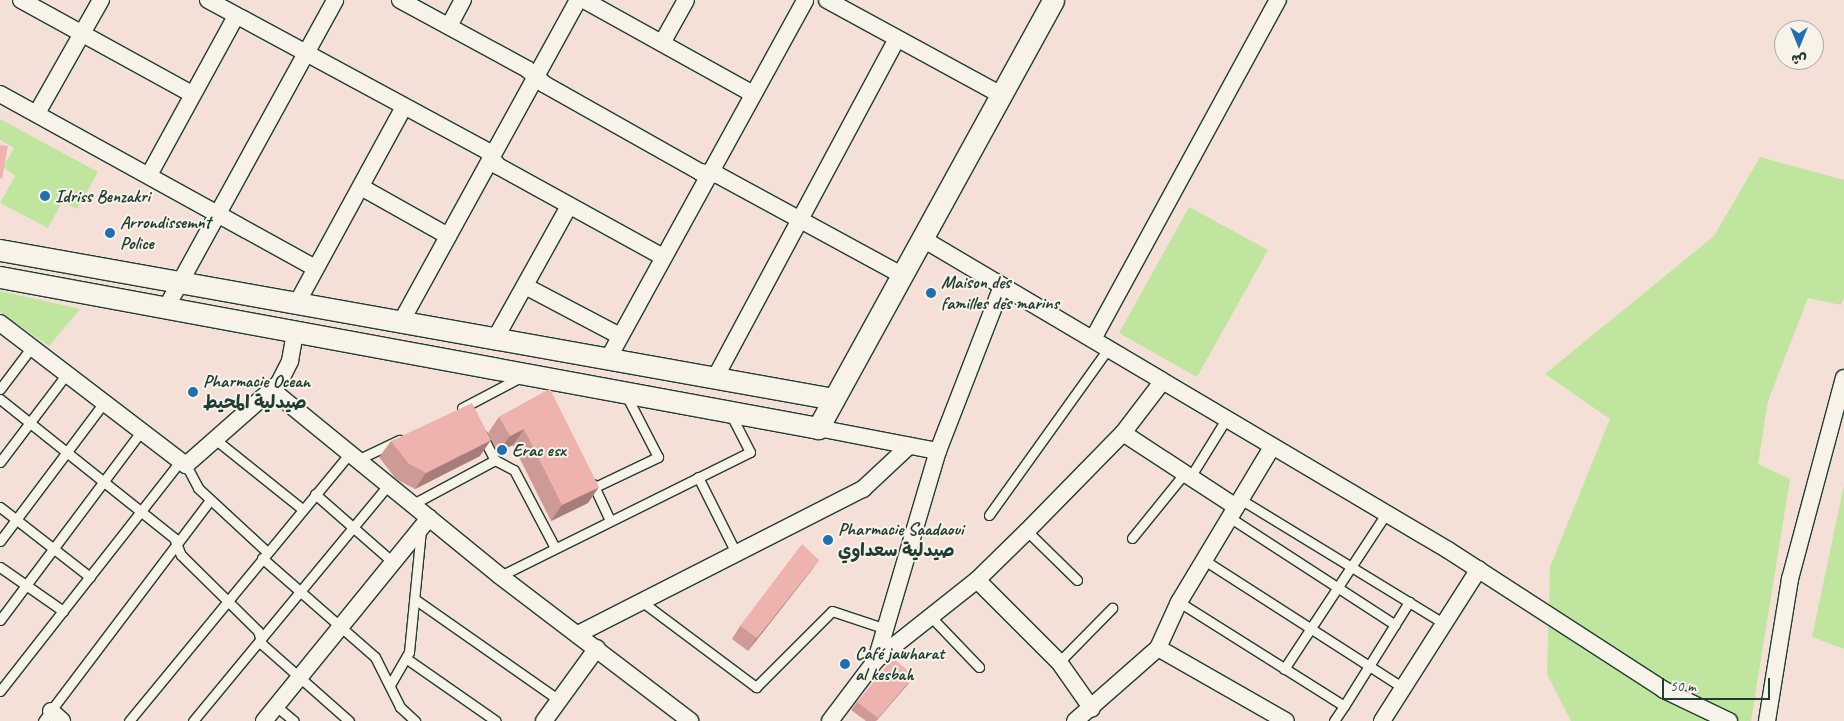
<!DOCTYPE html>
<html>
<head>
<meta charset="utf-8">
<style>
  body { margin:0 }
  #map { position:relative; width:1844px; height:721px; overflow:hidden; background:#f4e0d7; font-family:Caveat,"Playpen Sans Arabic",sans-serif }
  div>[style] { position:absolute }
  .green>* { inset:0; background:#bfe59f }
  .roads { filter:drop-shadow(1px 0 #1f3d34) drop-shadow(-1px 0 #1f3d34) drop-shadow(0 1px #1f3d34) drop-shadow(0 -1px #1f3d34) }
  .service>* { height:9px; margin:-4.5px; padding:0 4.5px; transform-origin:4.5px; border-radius:4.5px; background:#f7f3e8 }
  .minor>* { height:16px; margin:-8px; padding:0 8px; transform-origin:8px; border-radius:8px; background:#f7f3e8 }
  .tertiary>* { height:21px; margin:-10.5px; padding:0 10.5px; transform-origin:10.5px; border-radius:10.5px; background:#f7f3e8 }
  .wall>* { inset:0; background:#cd9a96 }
  .shaded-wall>* { inset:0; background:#a77d7a }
  .building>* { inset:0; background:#eeb3af }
  .dots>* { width:14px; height:14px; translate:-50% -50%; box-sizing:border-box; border:2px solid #f7f3e8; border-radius:50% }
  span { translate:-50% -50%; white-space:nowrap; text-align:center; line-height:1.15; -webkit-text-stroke:4px #f7f3e8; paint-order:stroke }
  .poi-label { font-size:18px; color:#1f3d34; font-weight:700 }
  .left { translate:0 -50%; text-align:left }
  .north { position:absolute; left:1774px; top:20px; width:50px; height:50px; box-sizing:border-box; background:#f7f3e8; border:1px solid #a1aaa0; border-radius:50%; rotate:180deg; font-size:14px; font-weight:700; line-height:20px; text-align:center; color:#1f3d34 }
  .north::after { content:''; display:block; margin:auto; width:18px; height:22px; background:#1f6fb2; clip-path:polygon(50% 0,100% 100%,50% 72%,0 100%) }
  .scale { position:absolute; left:1662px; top:678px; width:108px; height:22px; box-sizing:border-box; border:2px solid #1f3d34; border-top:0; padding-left:6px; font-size:15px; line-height:18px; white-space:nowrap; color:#1f3d34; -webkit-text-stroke:4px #f7f3e8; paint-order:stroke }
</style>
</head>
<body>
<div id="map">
  <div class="green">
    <i style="clip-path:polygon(0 119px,98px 172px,77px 209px,62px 202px,48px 228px,0 203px,15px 176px,3px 167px,14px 148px,0 140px)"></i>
    <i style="clip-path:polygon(1760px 157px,1844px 180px,1844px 296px,1841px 305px,1808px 298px,1768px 401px,1758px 464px,1790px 479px,1751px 721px,1571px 721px,1547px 674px,1550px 567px,1610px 419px,1545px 374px,1714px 236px)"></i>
    <i style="clip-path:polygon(1189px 207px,1268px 250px,1197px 377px,1119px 333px)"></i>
    <i style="clip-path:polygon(0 291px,80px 309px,49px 346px,0 312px)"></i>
    <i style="clip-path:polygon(1844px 485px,1844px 649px,1812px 637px)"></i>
  </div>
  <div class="roads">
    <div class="service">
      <i style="left:0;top:389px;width:51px;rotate:-52.9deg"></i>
      <i style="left:0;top:399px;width:223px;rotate:38.6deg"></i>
      <i style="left:174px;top:538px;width:18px;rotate:68deg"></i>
      <i style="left:181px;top:555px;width:108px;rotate:44.6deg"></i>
      <i style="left:258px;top:631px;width:14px;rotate:73deg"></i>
      <i style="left:262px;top:644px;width:116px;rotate:41.5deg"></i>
      <i style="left:462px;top:408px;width:67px;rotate:-27.7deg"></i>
      <i style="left:482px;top:435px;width:28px;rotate:63deg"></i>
      <i style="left:495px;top:460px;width:21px;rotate:28deg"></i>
      <i style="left:514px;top:470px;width:86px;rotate:62.2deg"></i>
      <i style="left:216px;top:440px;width:110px;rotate:38.7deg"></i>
      <i style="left:357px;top:460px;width:47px;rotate:-25.5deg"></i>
      <i style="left:0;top:462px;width:108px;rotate:-52.9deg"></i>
      <i style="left:186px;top:465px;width:26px;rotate:62deg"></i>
      <i style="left:198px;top:488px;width:94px;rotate:42.8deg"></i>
      <i style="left:698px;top:477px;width:85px;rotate:63.4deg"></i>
      <i style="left:1189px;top:479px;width:68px;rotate:-58.2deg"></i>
      <i style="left:593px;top:484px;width:40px;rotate:65deg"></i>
      <i style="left:595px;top:487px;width:70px;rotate:-25.5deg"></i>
      <i style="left:658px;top:457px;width:70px;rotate:-117.3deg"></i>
      <i style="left:315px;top:494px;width:106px;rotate:41.2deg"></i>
      <i style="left:1240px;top:499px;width:238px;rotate:31.4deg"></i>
      <i style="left:413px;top:504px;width:93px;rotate:-28.2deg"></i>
      <i style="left:0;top:507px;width:114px;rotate:37.9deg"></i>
      <i style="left:989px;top:515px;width:204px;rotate:-54.4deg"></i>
      <i style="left:1229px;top:517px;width:198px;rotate:33deg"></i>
      <i style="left:1027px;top:531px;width:70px;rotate:44.4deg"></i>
      <i style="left:1132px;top:538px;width:81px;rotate:-51deg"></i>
      <i style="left:0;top:541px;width:170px;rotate:-53.1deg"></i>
      <i style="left:262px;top:558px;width:150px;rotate:41.2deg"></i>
      <i style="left:375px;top:657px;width:56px;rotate:63.4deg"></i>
      <i style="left:400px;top:707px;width:21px;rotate:43deg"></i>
      <i style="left:1204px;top:560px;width:237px;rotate:32.7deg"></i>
      <i style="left:0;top:567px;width:77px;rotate:34.9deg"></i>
      <i style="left:500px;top:576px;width:279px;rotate:-26.4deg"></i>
      <i style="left:750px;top:452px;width:44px;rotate:-117.1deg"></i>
      <i style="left:416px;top:600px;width:174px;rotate:35deg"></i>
      <i style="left:641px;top:601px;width:144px;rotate:36.8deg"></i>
      <i style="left:756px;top:687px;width:107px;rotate:-45deg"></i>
      <i style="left:832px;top:611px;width:57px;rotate:18.4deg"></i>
      <i style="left:1179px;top:602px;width:195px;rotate:32.2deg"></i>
      <i style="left:1344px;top:706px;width:18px;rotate:124deg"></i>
      <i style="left:932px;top:618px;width:68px;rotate:46.2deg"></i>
      <i style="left:0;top:620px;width:234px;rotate:-53.2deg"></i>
      <i style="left:407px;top:659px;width:108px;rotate:34.9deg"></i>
      <i style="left:1059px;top:662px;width:76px;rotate:-45.5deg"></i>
      <i style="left:1284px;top:669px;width:184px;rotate:-56.7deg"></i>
      <i style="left:390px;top:685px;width:38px;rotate:-60deg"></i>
      <i style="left:409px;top:652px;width:123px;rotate:-84.4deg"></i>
      <i style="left:0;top:691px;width:290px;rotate:-51.9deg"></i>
      <i style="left:276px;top:706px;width:23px;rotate:40deg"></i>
      <i style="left:1344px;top:706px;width:123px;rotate:-58deg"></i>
      <i style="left:43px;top:721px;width:277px;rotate:-52.9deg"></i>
      <i style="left:129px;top:721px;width:346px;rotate:-50.5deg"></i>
      <i style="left:193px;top:721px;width:306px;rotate:-50.4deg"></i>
    </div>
    <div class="minor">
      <i style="left:21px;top:0;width:195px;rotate:28.8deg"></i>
      <i style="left:208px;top:0;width:317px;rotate:28.4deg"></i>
      <i style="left:487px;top:151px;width:19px;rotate:54deg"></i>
      <i style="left:498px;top:166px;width:188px;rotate:28.9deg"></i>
      <i style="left:400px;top:0;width:145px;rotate:28.5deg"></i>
      <i style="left:527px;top:69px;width:23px;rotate:41deg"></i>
      <i style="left:544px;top:84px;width:179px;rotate:29.4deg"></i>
      <i style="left:700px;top:172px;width:18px;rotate:9deg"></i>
      <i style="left:718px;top:175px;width:211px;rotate:28.6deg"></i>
      <i style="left:584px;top:0;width:193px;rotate:29.1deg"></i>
      <i style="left:827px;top:0;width:198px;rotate:28.6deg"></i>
      <i style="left:449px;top:26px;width:30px;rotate:-62deg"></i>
      <i style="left:662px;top:43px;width:49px;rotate:-60.8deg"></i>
      <i style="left:0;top:94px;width:360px;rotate:28.9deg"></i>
      <i style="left:37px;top:113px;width:130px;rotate:-60.5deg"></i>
      <i style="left:149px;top:175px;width:181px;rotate:-61.3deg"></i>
      <i style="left:361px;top:187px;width:100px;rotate:29.4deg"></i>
      <i style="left:923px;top:239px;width:610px;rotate:30.64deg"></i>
      <i style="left:1448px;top:550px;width:257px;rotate:32.9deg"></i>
      <i style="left:1664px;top:690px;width:72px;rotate:25.5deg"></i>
      <i style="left:525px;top:286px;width:107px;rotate:27.8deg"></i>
      <i style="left:297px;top:303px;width:223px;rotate:-61.4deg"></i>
      <i style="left:166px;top:308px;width:351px;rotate:-61.2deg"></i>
      <i style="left:401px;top:322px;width:367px;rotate:-61.2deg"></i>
      <i style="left:0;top:323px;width:234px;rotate:37.4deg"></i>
      <i style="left:186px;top:465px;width:124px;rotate:-41.4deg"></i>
      <i style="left:279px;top:383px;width:25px;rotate:-63deg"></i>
      <i style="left:290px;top:361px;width:29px;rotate:-80deg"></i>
      <i style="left:495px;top:339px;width:152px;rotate:-60.9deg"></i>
      <i style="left:1093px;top:339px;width:386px;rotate:-61.4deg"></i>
      <i style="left:608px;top:359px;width:409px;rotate:-61.2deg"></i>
      <i style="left:715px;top:378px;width:385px;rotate:-61.8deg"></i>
      <i style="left:272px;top:390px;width:294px;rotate:39.2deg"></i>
      <i style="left:500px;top:576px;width:239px;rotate:37.3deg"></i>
      <i style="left:818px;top:428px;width:122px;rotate:10.9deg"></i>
      <i style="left:1123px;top:433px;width:135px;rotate:33.2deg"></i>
      <i style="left:977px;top:580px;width:116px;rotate:45deg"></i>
      <i style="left:1059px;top:662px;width:57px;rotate:54.9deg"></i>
      <i style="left:578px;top:634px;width:320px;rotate:-27deg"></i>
      <i style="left:863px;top:489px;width:63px;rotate:-43.1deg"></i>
      <i style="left:1158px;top:648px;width:147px;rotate:29.7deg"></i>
      <i style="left:876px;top:660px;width:129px;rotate:-38.4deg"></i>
      <i style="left:977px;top:580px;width:70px;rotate:-44.4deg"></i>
      <i style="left:1027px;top:531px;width:137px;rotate:-45.6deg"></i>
      <i style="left:1123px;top:433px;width:64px;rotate:-52.6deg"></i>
      <i style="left:51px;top:711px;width:15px;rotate:42deg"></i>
      <i style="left:264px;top:721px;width:262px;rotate:-50.9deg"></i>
      <i style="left:544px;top:721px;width:90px;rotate:-54deg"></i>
      <i style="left:830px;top:721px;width:76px;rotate:-53deg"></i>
      <i style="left:876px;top:660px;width:218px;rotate:-73.5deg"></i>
      <i style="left:938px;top:451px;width:177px;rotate:-68.8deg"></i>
      <i style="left:1075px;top:721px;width:111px;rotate:-41.3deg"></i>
      <i style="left:1158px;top:648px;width:51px;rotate:-65.5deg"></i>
      <i style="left:1179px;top:602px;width:179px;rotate:-59deg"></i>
      <i style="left:1382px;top:721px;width:180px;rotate:-57.5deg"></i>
      <i style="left:1767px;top:721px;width:144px;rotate:-80.8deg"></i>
      <i style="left:1790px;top:579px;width:208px;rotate:-75deg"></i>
    </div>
    <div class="tertiary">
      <i style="left:0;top:250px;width:847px;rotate:10.13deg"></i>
      <i style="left:0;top:277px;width:832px;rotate:10.46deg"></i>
      <i style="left:818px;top:428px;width:488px;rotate:-61.2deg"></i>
    </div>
  </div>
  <div class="wall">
    <i style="clip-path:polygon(550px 389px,588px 503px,551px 521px,513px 445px,498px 452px,488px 433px,499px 417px)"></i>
    <i style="clip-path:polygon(391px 441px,480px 456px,415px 489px,396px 479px,379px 457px)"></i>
    <i style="clip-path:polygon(819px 560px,810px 572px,748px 651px,732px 639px,740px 626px)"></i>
    <i style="clip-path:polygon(908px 684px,876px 721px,866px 721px,851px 710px,857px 702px)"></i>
  </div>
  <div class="shaded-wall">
    <i style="clip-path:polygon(524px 429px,513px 445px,498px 452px,510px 436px)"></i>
    <i style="clip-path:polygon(491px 440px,480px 456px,415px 489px,426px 473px)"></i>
    <i style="clip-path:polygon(599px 487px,588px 503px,551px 521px,562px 505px)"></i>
    <i style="clip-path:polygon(819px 560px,810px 572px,748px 651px,757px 638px)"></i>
    <i style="clip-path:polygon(914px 676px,908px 684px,876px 721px,878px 718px)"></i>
  </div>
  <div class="building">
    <i style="clip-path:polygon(0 145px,8px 146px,2px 179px,0 178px)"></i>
    <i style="clip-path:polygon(550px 389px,599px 487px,562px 505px,524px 429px,510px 436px,499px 417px)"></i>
    <i style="clip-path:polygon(472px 403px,491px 440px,426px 473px,408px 463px,391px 441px)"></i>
    <i style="clip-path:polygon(802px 544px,819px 560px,757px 638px,740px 626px)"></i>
    <i style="clip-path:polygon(893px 658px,914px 676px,878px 718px,857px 702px)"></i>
  </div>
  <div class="dots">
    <i style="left:45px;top:196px;background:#1f6fb2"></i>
    <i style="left:110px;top:233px;background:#1f6fb2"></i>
    <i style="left:931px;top:293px;background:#1f6fb2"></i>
    <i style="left:193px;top:392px;background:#1f6fb2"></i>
    <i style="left:502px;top:450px;background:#1f6fb2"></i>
    <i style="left:828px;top:540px;background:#1f6fb2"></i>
    <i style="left:845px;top:664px;background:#1f6fb2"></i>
  </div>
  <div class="poi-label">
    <span class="left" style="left:55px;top:196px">Idriss Benzakri</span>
    <span class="left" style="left:120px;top:233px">Arrondissemnt<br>Police</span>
    <span class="left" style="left:941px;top:293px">Maison des<br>familles des marins</span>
    <span class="left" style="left:203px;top:392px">Pharmacie Ocean<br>صيدلية المحيط</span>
    <span class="left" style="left:512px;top:450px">Erac esx</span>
    <span class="left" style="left:838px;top:540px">Pharmacie Saadaoui<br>صيدلية سعداوي</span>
    <span class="left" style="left:855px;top:664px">Café jawharat<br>al kesbah</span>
  </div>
  <div class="north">ش</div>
  <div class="scale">50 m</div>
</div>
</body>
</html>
